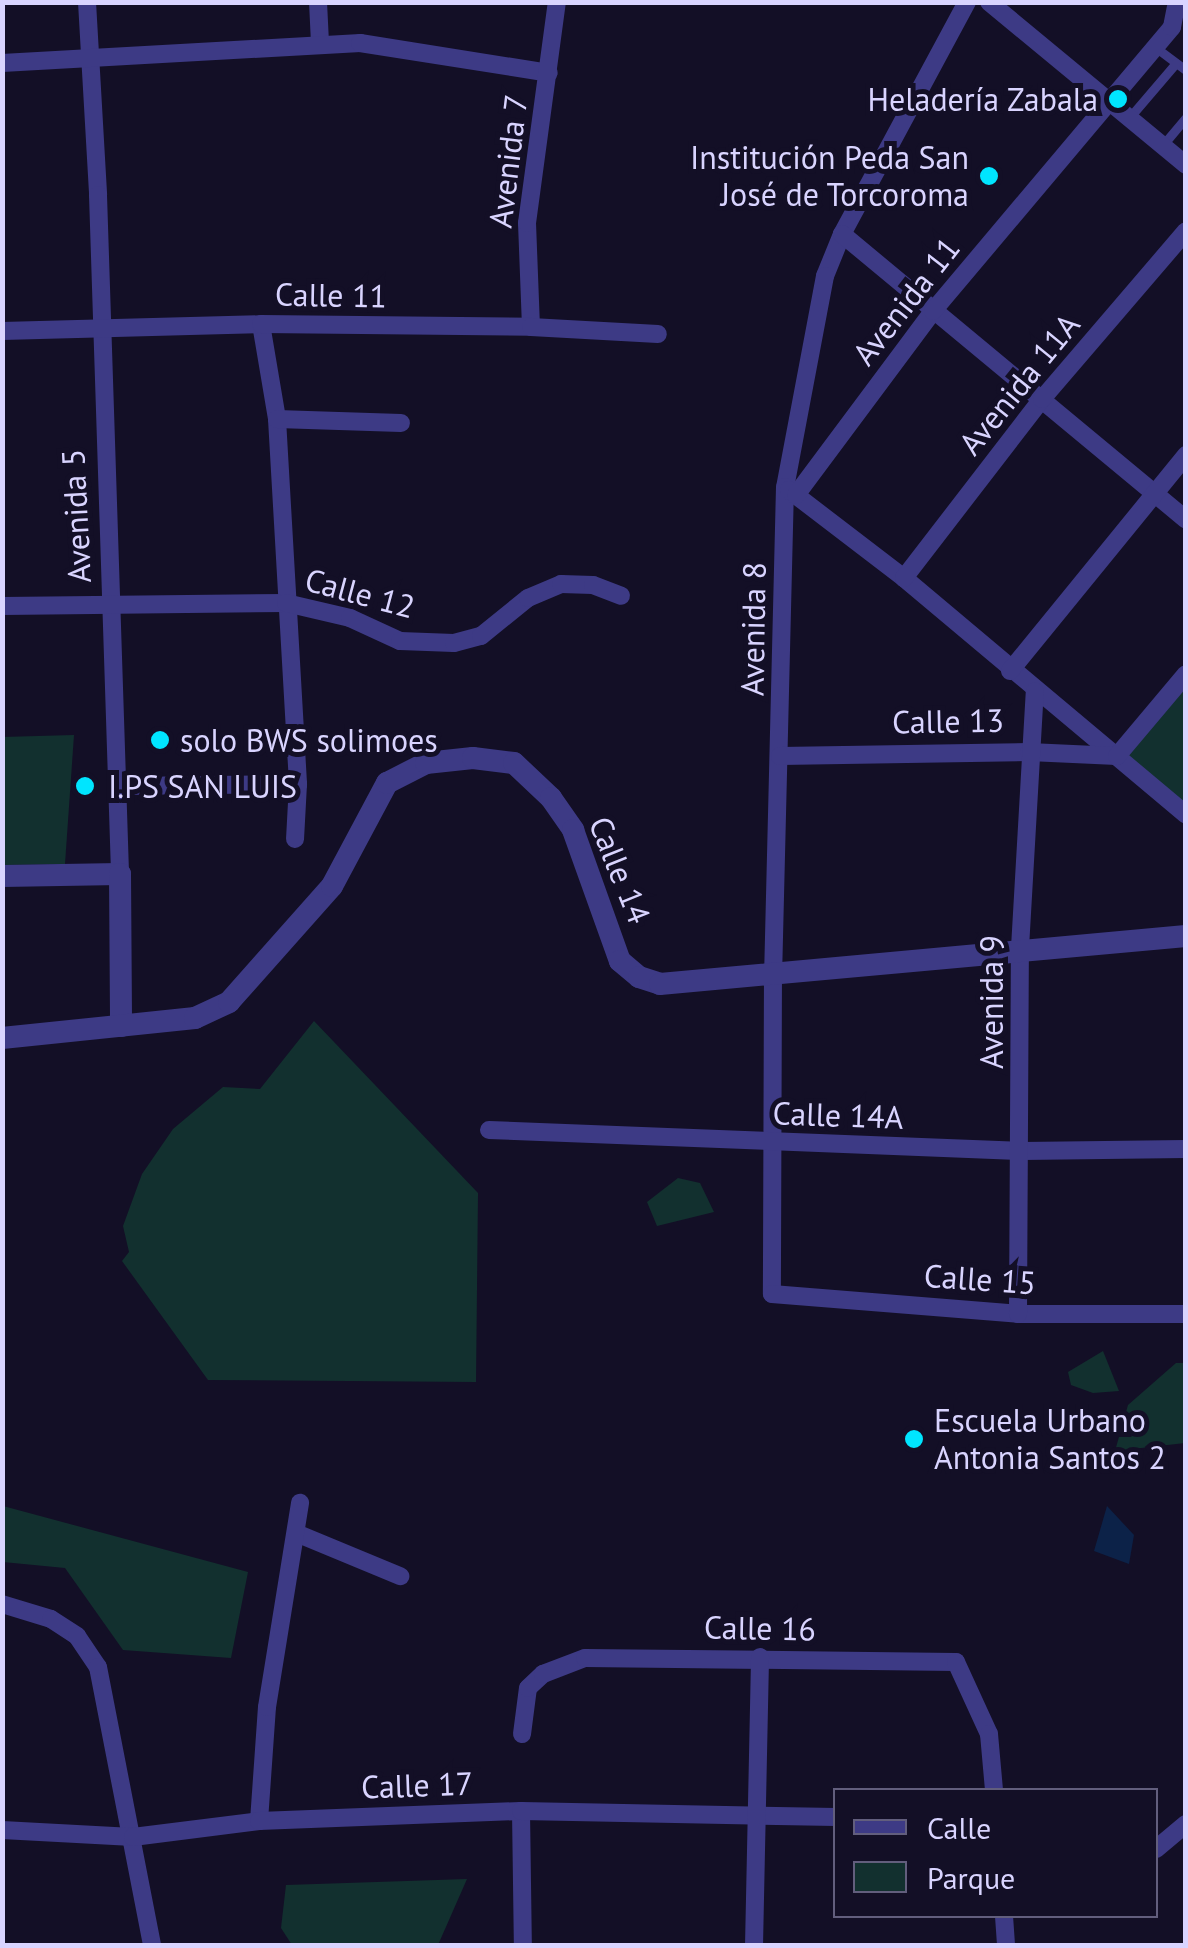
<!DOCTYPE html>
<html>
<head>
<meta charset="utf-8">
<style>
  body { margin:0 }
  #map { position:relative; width:1188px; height:1948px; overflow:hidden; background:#130f26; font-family:"PT Sans",sans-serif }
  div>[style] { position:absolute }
  .green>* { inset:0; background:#12302f }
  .water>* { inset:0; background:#0c2248 }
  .service>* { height:9px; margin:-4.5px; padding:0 4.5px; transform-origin:4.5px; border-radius:4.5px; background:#3d3a85 }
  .minor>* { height:18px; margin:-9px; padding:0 9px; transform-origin:9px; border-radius:9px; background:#3d3a85 }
  .tertiary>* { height:22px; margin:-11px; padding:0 11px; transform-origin:11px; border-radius:11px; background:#3d3a85 }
  .dots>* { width:28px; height:28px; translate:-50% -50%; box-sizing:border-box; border:5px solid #130f26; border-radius:50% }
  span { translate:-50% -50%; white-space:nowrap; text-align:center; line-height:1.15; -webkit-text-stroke:10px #130f26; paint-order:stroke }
  .poi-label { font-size:32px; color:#d9d4ff }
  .right { translate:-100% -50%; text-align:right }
  .left { translate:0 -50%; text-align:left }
  .street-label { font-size:32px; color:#d9d4ff }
  .frame { position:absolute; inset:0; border:5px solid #d9d4ff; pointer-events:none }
  .legend { position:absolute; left:833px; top:1788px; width:325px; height:130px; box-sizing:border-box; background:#130f26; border:2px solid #625e7d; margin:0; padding:12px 18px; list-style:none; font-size:30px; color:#d9d4ff }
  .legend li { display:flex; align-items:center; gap:20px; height:50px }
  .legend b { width:50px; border:2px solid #625e7d }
</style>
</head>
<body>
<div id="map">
  <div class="green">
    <i style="clip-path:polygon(1185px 680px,1185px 803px,1123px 756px)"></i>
    <i style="clip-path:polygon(74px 735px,65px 864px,3px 865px,2px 737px)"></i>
    <i style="clip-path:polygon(314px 1021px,478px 1193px,476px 1382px,208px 1380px,122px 1261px,129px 1252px,123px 1226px,142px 1174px,173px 1129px,223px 1087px,260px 1089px)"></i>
    <i style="clip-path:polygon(678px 1178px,700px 1183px,714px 1212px,657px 1226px,647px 1202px)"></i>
    <i style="clip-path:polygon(1103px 1351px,1119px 1391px,1093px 1393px,1071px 1385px,1068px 1372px)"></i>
    <i style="clip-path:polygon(1176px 1363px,1185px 1363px,1185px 1443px,1115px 1451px,1128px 1405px)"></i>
    <i style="clip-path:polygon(3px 1506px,248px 1572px,231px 1658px,123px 1650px,65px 1568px,3px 1562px)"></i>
    <i style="clip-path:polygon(467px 1879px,438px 1945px,292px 1945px,281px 1928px,286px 1885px)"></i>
  </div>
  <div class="water">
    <i style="clip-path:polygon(1107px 1506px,1134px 1535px,1129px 1564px,1094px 1551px)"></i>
  </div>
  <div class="service">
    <i style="left:1155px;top:47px;width:39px;rotate:37deg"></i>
    <i style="left:1129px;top:118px;width:72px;rotate:-49.5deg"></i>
    <i style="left:1162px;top:146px;width:38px;rotate:-50deg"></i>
  </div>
  <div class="minor">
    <i style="left:87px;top:2px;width:193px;rotate:86.7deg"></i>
    <i style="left:98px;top:195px;width:679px;rotate:88.14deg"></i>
    <i style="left:318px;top:2px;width:41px;rotate:87.2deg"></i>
    <i style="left:967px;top:2px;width:264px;rotate:118.3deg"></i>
    <i style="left:842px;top:234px;width:45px;rotate:112deg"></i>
    <i style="left:825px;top:276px;width:215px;rotate:100.7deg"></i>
    <i style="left:785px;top:487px;width:484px;rotate:91.4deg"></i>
    <i style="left:773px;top:971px;width:323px;rotate:90.2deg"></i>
    <i style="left:772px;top:1294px;width:247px;rotate:4.6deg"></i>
    <i style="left:1018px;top:1314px;width:168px"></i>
    <i style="left:989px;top:2px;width:256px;rotate:39.6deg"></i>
    <i style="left:2px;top:63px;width:359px;rotate:-3.2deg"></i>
    <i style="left:360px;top:43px;width:191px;rotate:9deg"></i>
    <i style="left:842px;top:234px;width:447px;rotate:39.7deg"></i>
    <i style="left:261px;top:324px;width:96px;rotate:80.4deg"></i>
    <i style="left:277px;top:419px;width:366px;rotate:86.7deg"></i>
    <i style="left:298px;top:784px;width:55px;rotate:93.1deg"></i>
    <i style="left:531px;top:327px;width:104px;rotate:-92.2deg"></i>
    <i style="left:527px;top:223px;width:223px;rotate:-82.3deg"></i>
    <i style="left:2px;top:331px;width:259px;rotate:-1.5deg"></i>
    <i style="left:261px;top:324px;width:270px;rotate:0.6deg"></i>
    <i style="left:531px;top:327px;width:127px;rotate:3.2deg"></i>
    <i style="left:277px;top:419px;width:124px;rotate:1.8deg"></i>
    <i style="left:789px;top:490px;width:145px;rotate:37.4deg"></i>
    <i style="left:904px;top:578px;width:368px;rotate:40deg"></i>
    <i style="left:796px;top:495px;width:229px;rotate:-53.3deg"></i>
    <i style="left:933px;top:311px;width:371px;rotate:-49.9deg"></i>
    <i style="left:1172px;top:27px;width:20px;rotate:-79deg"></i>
    <i style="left:904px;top:578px;width:226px;rotate:-52.4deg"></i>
    <i style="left:1042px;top:399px;width:221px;rotate:-49.4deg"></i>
    <i style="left:2px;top:606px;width:284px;rotate:-0.6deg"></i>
    <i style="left:286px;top:603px;width:66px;rotate:13.2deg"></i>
    <i style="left:350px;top:618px;width:55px;rotate:24.7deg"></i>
    <i style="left:400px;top:641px;width:54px;rotate:2.1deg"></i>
    <i style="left:454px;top:643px;width:28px;rotate:-15deg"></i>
    <i style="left:481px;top:636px;width:60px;rotate:-39deg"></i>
    <i style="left:528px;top:598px;width:36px;rotate:-23deg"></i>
    <i style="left:561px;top:584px;width:32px;rotate:2deg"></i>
    <i style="left:593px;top:585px;width:30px;rotate:21deg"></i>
    <i style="left:1010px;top:671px;width:279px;rotate:-50.8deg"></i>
    <i style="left:780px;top:756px;width:249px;rotate:-0.9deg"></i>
    <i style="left:1029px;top:752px;width:88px;rotate:2.6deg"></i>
    <i style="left:1117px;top:756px;width:107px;rotate:-49.9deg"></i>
    <i style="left:120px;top:786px;width:178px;rotate:-0.6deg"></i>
    <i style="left:489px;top:1130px;width:533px;rotate:2.26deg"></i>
    <i style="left:1022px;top:1151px;width:164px;rotate:-0.7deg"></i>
    <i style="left:1018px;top:1314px;width:366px;rotate:-89.7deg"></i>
    <i style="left:1020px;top:948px;width:257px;rotate:-86.7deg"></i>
    <i style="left:296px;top:1533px;width:113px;rotate:22.5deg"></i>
    <i style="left:2px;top:1604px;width:51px;rotate:17deg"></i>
    <i style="left:51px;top:1619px;width:31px;rotate:33deg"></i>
    <i style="left:77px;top:1636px;width:37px;rotate:56deg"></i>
    <i style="left:98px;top:1667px;width:284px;rotate:79deg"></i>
    <i style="left:522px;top:1734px;width:46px;rotate:-82.6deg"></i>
    <i style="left:528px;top:1688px;width:21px;rotate:-43deg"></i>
    <i style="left:543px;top:1674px;width:45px;rotate:-20.9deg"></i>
    <i style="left:585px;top:1658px;width:371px;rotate:0.6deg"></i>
    <i style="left:956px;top:1662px;width:79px;rotate:65.4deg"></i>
    <i style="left:989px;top:1734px;width:56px;rotate:84.9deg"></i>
    <i style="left:521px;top:1811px;width:135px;rotate:89.2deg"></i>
    <i style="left:259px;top:1821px;width:114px;rotate:-86deg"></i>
    <i style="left:267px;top:1707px;width:207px;rotate:-80.8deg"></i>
    <i style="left:2px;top:1830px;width:131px;rotate:3.1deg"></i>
    <i style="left:133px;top:1837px;width:127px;rotate:-7.2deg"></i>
    <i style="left:259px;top:1821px;width:262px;rotate:-2.2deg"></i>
    <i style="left:521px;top:1811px;width:315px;rotate:1.1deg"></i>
    <i style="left:1156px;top:1849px;width:39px;rotate:-40deg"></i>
    <i style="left:1004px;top:1916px;width:30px;rotate:86deg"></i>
    <i style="left:754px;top:1946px;width:289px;rotate:-88.8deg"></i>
  </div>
  <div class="tertiary">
    <i style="left:2px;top:876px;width:118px;rotate:-1deg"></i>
    <i style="left:120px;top:874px;width:152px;rotate:89.6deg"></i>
    <i style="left:2px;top:1038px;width:194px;rotate:-5.9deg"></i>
    <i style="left:195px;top:1018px;width:38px;rotate:-25deg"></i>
    <i style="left:229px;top:1002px;width:155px;rotate:-48.4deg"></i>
    <i style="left:332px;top:886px;width:117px;rotate:-61.9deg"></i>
    <i style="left:387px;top:783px;width:44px;rotate:-27.1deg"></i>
    <i style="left:426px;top:763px;width:47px;rotate:-6.1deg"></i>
    <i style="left:473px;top:758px;width:41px;rotate:7deg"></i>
    <i style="left:514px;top:763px;width:51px;rotate:43.4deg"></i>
    <i style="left:551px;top:798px;width:39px;rotate:55deg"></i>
    <i style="left:573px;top:830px;width:139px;rotate:70.3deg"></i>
    <i style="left:620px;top:961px;width:25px;rotate:40deg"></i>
    <i style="left:639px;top:977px;width:22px;rotate:18deg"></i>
    <i style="left:660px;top:984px;width:528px;rotate:-5.21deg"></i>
  </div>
  <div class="dots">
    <i style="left:1118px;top:99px;background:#00e5ff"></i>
    <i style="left:989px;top:176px;background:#00e5ff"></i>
    <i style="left:160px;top:740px;background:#00e5ff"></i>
    <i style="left:85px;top:786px;background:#00e5ff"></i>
    <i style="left:914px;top:1439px;background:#00e5ff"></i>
  </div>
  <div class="poi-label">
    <span class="right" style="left:1098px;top:99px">Heladería Zabala</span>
    <span class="right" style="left:969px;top:176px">Institución Peda San<br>José de Torcoroma</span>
    <span class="left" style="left:180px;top:740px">solo BWS solimoes</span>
    <span class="left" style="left:108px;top:786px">I.PS SAN LUIS</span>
    <span class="left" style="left:934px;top:1439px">Escuela Urbano<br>Antonia Santos 2</span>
  </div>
  <div class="street-label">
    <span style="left:508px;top:161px;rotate:-83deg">Avenida 7</span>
    <span style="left:331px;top:295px;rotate:1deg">Calle 11</span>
    <span style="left:906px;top:301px;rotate:-52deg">Avenida 11</span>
    <span style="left:1019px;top:384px;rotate:-51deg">Avenida 11A</span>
    <span style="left:76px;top:516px;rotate:-93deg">Avenida 5</span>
    <span style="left:360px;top:593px;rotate:15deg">Calle 12</span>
    <span style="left:753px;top:629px;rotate:-89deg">Avenida 8</span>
    <span style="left:948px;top:721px;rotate:-1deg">Calle 13</span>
    <span style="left:620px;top:870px;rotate:68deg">Calle 14</span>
    <span style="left:991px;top:1002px;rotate:-90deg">Avenida 9</span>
    <span style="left:838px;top:1115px;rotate:2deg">Calle 14A</span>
    <span style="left:980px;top:1279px;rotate:4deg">Calle 15</span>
    <span style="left:760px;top:1628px;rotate:1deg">Calle 16</span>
    <span style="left:417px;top:1785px;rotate:-2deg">Calle 17</span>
  </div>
  <div class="frame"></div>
  <ul class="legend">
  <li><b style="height:12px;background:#3d3a85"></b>Calle</li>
  <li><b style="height:28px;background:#12302f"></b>Parque</li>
  </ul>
</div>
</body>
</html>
